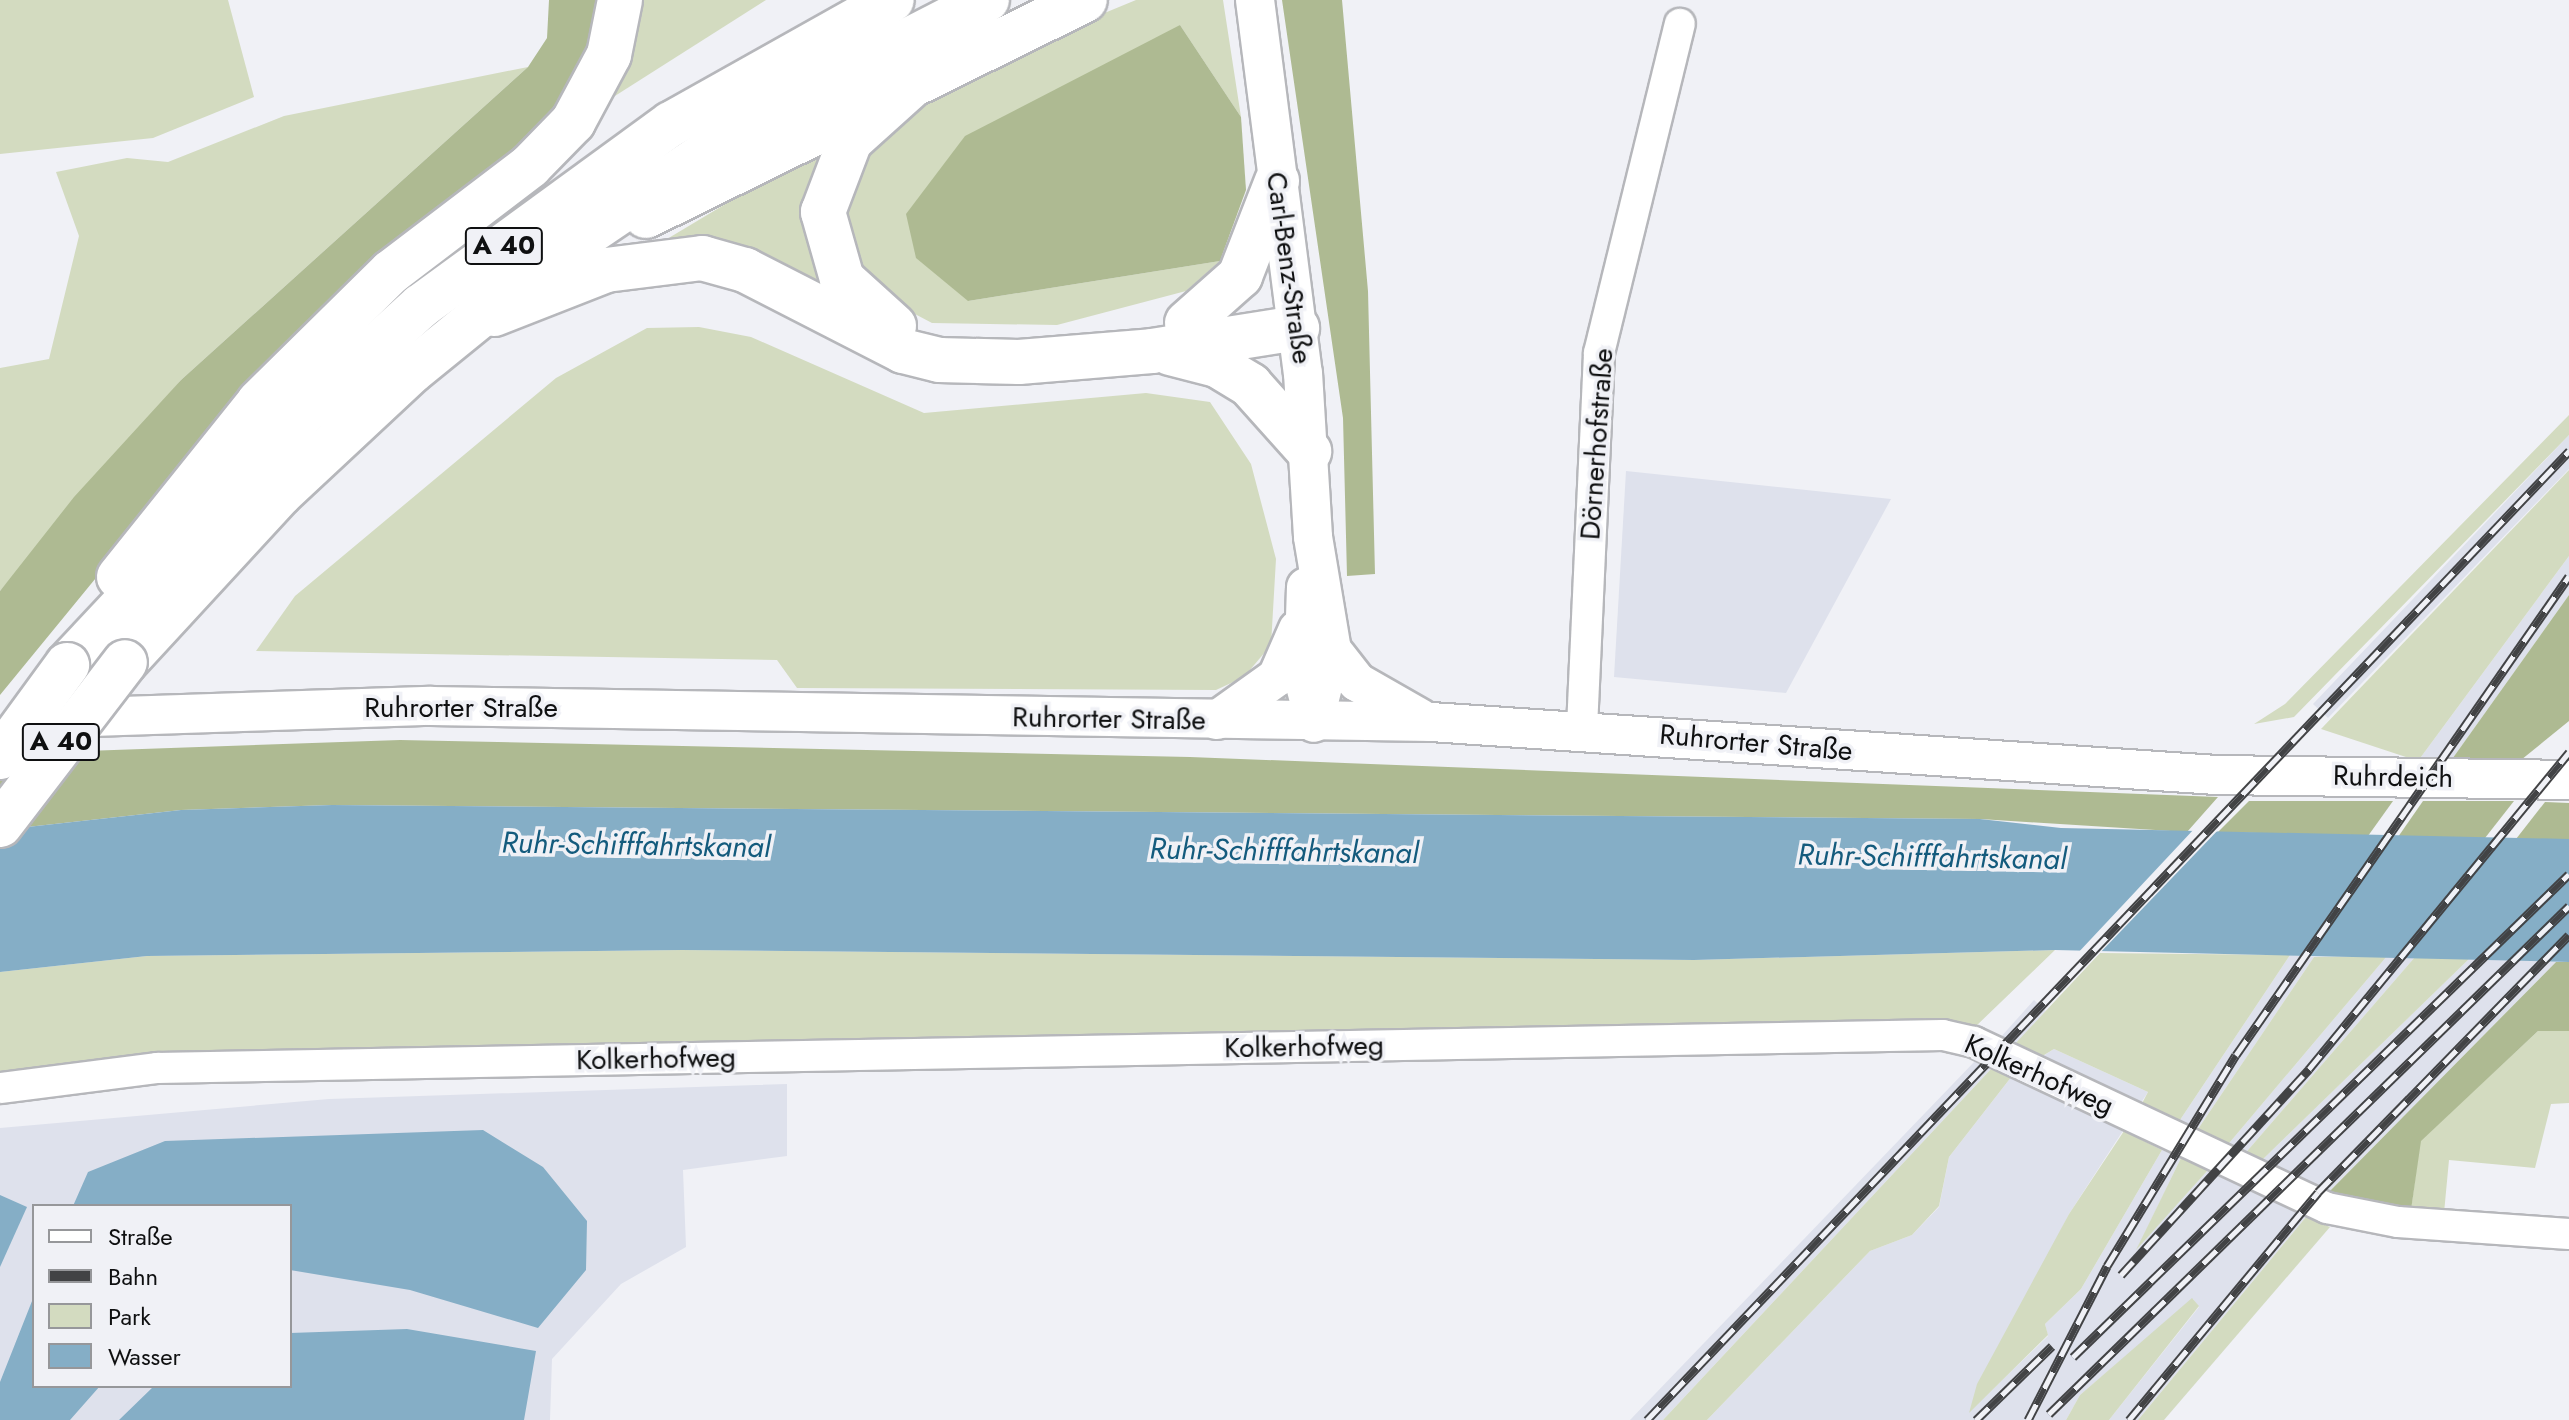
<!DOCTYPE html>
<html>
<head>
<meta charset="utf-8">
<style>
  body { margin:0 }
  #map { position:relative; width:2569px; height:1420px; overflow:hidden; background:#f0f1f6; font-family:Jost,sans-serif }
  div>[style] { position:absolute }
  .built>* { inset:0; background:#dee1ec }
  .green>* { inset:0; background:#d3dbc0 }
  .forest>* { inset:0; background:#aeba92 }
  .water>* { inset:0; background:#85aec6 }
  .pier>* { inset:0; background:#f0f1f6 }
  .roads { filter:drop-shadow(2px 0 #b6b7bb) drop-shadow(-2px 0 #b6b7bb) drop-shadow(0 2px #b6b7bb) drop-shadow(0 -2px #b6b7bb) }
  .minor>* { height:30px; margin:-15px; padding:0 15px; transform-origin:15px; border-radius:15px; background:#fff }
  .major>* { height:38px; margin:-19px; padding:0 19px; transform-origin:19px; border-radius:19px; background:#fff }
  .highway>* { height:44px; margin:-22px; padding:0 22px; transform-origin:22px; border-radius:22px; background:#fff }
  .rail>* { height:9px; margin-top:-4.5px; transform-origin:0; background:repeating-linear-gradient(90deg,#f0f1f6 0 18px,#424345 0 36px); box-sizing:border-box; border-block:2px solid #424345 }
  .bridges { filter:drop-shadow(2px 0 #b6b7bb) drop-shadow(-2px 0 #b6b7bb) drop-shadow(0 2px #b6b7bb) drop-shadow(0 -2px #b6b7bb) }
  .highway-bridge>* { height:44px; margin:-22px; padding:0 22px; transform-origin:22px; border-radius:22px; background:#fff }
  span { translate:-50% -50%; white-space:nowrap; text-align:center; line-height:1.15; -webkit-text-stroke:7px #f0f1f6; paint-order:stroke }
  .shield-label span { padding:2px 6px; background:#f0f1f6; border:2px solid; border-radius:6px; -webkit-text-stroke-width:0 }
  .shield-label { font-size:26px; color:#0f1011; font-weight:700 }
  .street-label { font-size:28px; color:#0f1011 }
  .water-label { font-size:30px; color:#145b7d; font-style:italic }
  .legend { position:absolute; left:32px; top:1204px; width:260px; height:184px; box-sizing:border-box; background:#f0f1f6; border:2px solid #96979a; margin:0; padding:10px 14px; list-style:none; font-size:24px; color:#0f1011 }
  .legend li { display:flex; align-items:center; gap:16px; height:40px }
  .legend b { width:40px; border:2px solid #96979a }
</style>
</head>
<body>
<div id="map">
  <div class="built">
    <i style="clip-path:polygon(2569px 435px,2569px 469px,2328px 718px,2313px 704px)"></i>
    <i style="clip-path:polygon(1626px 471px,1891px 499px,1786px 693px,1614px 677px)"></i>
    <i style="clip-path:polygon(2569px 556px,2569px 595px,2450px 762px,2418px 761px)"></i>
    <i style="clip-path:polygon(2290px 955px,2314px 957px,2194px 1135px,2176px 1126px)"></i>
    <i style="clip-path:polygon(2387px 956px,2415px 957px,2242px 1157px,2225px 1148px)"></i>
    <i style="clip-path:polygon(2470px 958px,2556px 962px,2325px 1196px,2258px 1164px)"></i>
    <i style="clip-path:polygon(2034px 1000px,2046px 1011px,2012px 1047px,1999px 1039px)"></i>
    <i style="clip-path:polygon(2054px 1049px,2148px 1092px,2069px 1214px,1970px 1411px,2048px 1336px,2045px 1324px,2081px 1289px,2162px 1150px,2181px 1158px,2138px 1247px,2208px 1170px,2306px 1217px,2138px 1420px,2109px 1420px,2199px 1307px,2193px 1299px,2080px 1395px,2066px 1420px,1707px 1420px,1870px 1251px,1912px 1235px,1939px 1207px,1949px 1157px,2012px 1076px)"></i>
    <i style="clip-path:polygon(1976px 1060px,1991px 1069px,1663px 1420px,1630px 1420px)"></i>
    <i style="clip-path:polygon(evenodd,787px 1084px,787px 1156px,683px 1170px,686px 1247px,621px 1284px,552px 1359px,550px 1420px,0 1420px,0 1128px,329px 1099px,787px 1084px,34px 1206px,290px 1206px,290px 1386px,34px 1386px,34px 1206px)"></i>
  </div>
  <div class="green">
    <i style="clip-path:polygon(0 0,228px 0,254px 97px,153px 138px,0 154px)"></i>
    <i style="clip-path:polygon(631px 0,766px 0,596px 108px)"></i>
    <i style="clip-path:polygon(1136px 0,1223px 0,1241px 117px,1180px 25px,968px 301px,1220px 261px,1186px 291px,1057px 325px,932px 323px,875px 293px,844px 244px,847px 184px,893px 117px,1005px 54px)"></i>
    <i style="clip-path:polygon(528px 67px,181px 380px,0 591px,0 368px,49px 359px,79px 236px,56px 172px,127px 158px,168px 162px,284px 116px)"></i>
    <i style="clip-path:polygon(839px 136px,842px 298px,667px 239px)"></i>
    <i style="clip-path:polygon(699px 327px,751px 337px,924px 413px,1146px 393px,1210px 402px,1251px 464px,1276px 559px,1271px 645px,1244px 677px,1216px 690px,797px 688px,777px 660px,256px 651px,295px 596px,556px 378px,647px 328px)"></i>
    <i style="clip-path:polygon(2569px 415px,2569px 435px,2294px 717px,2254px 724px,2285px 704px)"></i>
    <i style="clip-path:polygon(2569px 470px,2569px 556px,2418px 761px,2321px 729px)"></i>
    <i style="clip-path:polygon(682px 950px,1694px 960px,2055px 950px,1947px 1054px,1933px 1042px,203px 1073px,0 1100px,0 972px,147px 956px)"></i>
    <i style="clip-path:polygon(2100px 953px,2290px 955px,2176px 1126px,2139px 1109px,2148px 1092px,2054px 1049px,2036px 1060px,2012px 1047px)"></i>
    <i style="clip-path:polygon(2387px 956px,2225px 1148px,2194px 1135px,2314px 957px)"></i>
    <i style="clip-path:polygon(2415px 957px,2470px 958px,2258px 1164px,2242px 1157px)"></i>
    <i style="clip-path:polygon(2538px 1031px,2569px 1031px,2569px 1103px,2551px 1104px,2535px 1168px,2449px 1160px,2444px 1213px,2411px 1210px,2420px 1141px)"></i>
    <i style="clip-path:polygon(1991px 1069px,2012px 1076px,1949px 1157px,1939px 1206px,1912px 1235px,1870px 1251px,1707px 1420px,1663px 1420px)"></i>
    <i style="clip-path:polygon(2124px 1131px,2162px 1150px,2081px 1289px,2045px 1324px,2048px 1335px,1969px 1413px,1977px 1384px,2069px 1214px)"></i>
    <i style="clip-path:polygon(2181px 1158px,2208px 1170px,2136px 1250px)"></i>
    <i style="clip-path:polygon(2306px 1217px,2330px 1227px,2164px 1420px,2138px 1420px)"></i>
    <i style="clip-path:polygon(2192px 1298px,2199px 1306px,2109px 1420px,2066px 1420px,2080px 1395px)"></i>
  </div>
  <div class="forest">
    <i style="clip-path:polygon(549px 0,603px 0,583px 70px,521px 148px,259px 379px,0 695px,0 591px,74px 497px,181px 380px,528px 67px,547px 38px)"></i>
    <i style="clip-path:polygon(1282px 0,1342px 0,1368px 291px,1375px 574px,1347px 576px,1343px 418px)"></i>
    <i style="clip-path:polygon(1180px 25px,1241px 117px,1246px 190px,1220px 261px,968px 301px,916px 258px,906px 214px,965px 136px)"></i>
    <i style="clip-path:polygon(2569px 595px,2569px 721px,2516px 764px,2450px 762px)"></i>
    <i style="clip-path:polygon(400px 740px,1190px 757px,2218px 797px,2187px 832px,1980px 819px,332px 805px,181px 810px,0 830px,0 754px)"></i>
    <i style="clip-path:polygon(2249px 801px,2393px 801px,2368px 836px,2218px 832px)"></i>
    <i style="clip-path:polygon(2423px 801px,2514px 801px,2485px 838px,2398px 837px)"></i>
    <i style="clip-path:polygon(2545px 802px,2569px 803px,2569px 839px,2516px 839px)"></i>
    <i style="clip-path:polygon(2556px 962px,2569px 962px,2569px 1031px,2538px 1031px,2421px 1141px,2411px 1210px,2325px 1196px)"></i>
  </div>
  <div class="water">
    <i style="clip-path:polygon(332px 805px,1980px 819px,2061px 828px,2569px 839px,2569px 962px,2055px 950px,1694px 960px,682px 950px,147px 956px,0 972px,0 830px,181px 810px)"></i>
    <i style="clip-path:polygon(483px 1130px,543px 1167px,587px 1221px,586px 1270px,538px 1328px,410px 1290px,290px 1270px,290px 1206px,73px 1206px,88px 1172px,165px 1141px)"></i>
    <i style="clip-path:polygon(0 1195px,27px 1207px,0 1267px)"></i>
    <i style="clip-path:polygon(34px 1296px,34px 1386px,100px 1386px,70px 1420px,0 1420px,0 1382px)"></i>
    <i style="clip-path:polygon(407px 1329px,536px 1351px,524px 1420px,119px 1420px,154px 1386px,290px 1386px,290px 1333px)"></i>
  </div>
  <div class="pier">
    <i style="clip-path:polygon(2195px 828px,2220px 828px,2097px 956px,2076px 955px)"></i>
  </div>
  <div class="roads">
    <div class="minor">
      <i style="left:1582px;top:728px;width:375px;rotate:-87.4deg"></i>
      <i style="left:1599px;top:353px;width:339px;rotate:-76.2deg"></i>
      <i style="left:0;top:1088px;width:158px;rotate:-7.3deg"></i>
      <i style="left:157px;top:1068px;width:1786px;rotate:-1.06deg"></i>
      <i style="left:1943px;top:1035px;width:32px;rotate:13deg"></i>
      <i style="left:1974px;top:1042px;width:390px;rotate:25.2deg"></i>
      <i style="left:2327px;top:1208px;width:72px;rotate:11.2deg"></i>
      <i style="left:2398px;top:1222px;width:171px;rotate:4deg"></i>
    </div>
    <div class="major">
      <i style="left:1255px;top:0;width:376px;rotate:82.7deg"></i>
      <i style="left:1303px;top:373px;width:164px;rotate:86.5deg"></i>
      <i style="left:1313px;top:537px;width:115px;rotate:80.5deg"></i>
      <i style="left:1332px;top:650px;width:75px;rotate:103.9deg"></i>
      <i style="left:1306px;top:587px;width:91px;rotate:91.9deg"></i>
      <i style="left:1303px;top:678px;width:39px;rotate:75deg"></i>
      <i style="left:1332px;top:650px;width:41px;rotate:52deg"></i>
      <i style="left:1357px;top:682px;width:73px;rotate:29.7deg"></i>
      <i style="left:62px;top:718px;width:369px;rotate:-1.9deg"></i>
      <i style="left:431px;top:706px;width:1000px;rotate:0.92deg"></i>
      <i style="left:1431px;top:722px;width:788px;rotate:3.86deg"></i>
      <i style="left:2217px;top:775px;width:352px;rotate:0.8deg"></i>
      <i style="left:1217px;top:720px;width:74px;rotate:-35.6deg"></i>
      <i style="left:1277px;top:677px;width:52px;rotate:-66.4deg"></i>
    </div>
    <div class="highway">
      <i style="left:646px;top:216px;width:489px;rotate:-26.2deg"></i>
      <i style="left:494px;top:314px;width:120px;rotate:-21.4deg"></i>
      <i style="left:606px;top:270px;width:97px;rotate:-7.1deg"></i>
      <i style="left:702px;top:258px;width:45px;rotate:15.6deg"></i>
      <i style="left:745px;top:270px;width:178px;rotate:27.1deg"></i>
      <i style="left:903px;top:351px;width:37px;rotate:14deg"></i>
      <i style="left:939px;top:360px;width:80px;rotate:1.4deg"></i>
      <i style="left:1019px;top:362px;width:133px;rotate:-4.7deg"></i>
      <i style="left:1152px;top:351px;width:147px;rotate:-9deg"></i>
      <i style="left:1187px;top:323px;width:71px;rotate:-41.6deg"></i>
      <i style="left:1240px;top:276px;width:102px;rotate:-68.7deg"></i>
      <i style="left:894px;top:326px;width:70px;rotate:-137.9deg"></i>
      <i style="left:842px;top:279px;width:70px;rotate:-105.8deg"></i>
      <i style="left:823px;top:212px;width:76px;rotate:-69.2deg"></i>
      <i style="left:850px;top:141px;width:96px;rotate:-42deg"></i>
      <i style="left:1170px;top:353px;width:49px;rotate:14.3deg"></i>
      <i style="left:1217px;top:365px;width:39px;rotate:31deg"></i>
      <i style="left:1250px;top:385px;width:89px;rotate:48.2deg"></i>
      <i style="left:119px;top:577px;width:224px;rotate:-51.3deg"></i>
      <i style="left:259px;top:402px;width:185px;rotate:-44.6deg"></i>
      <i style="left:391px;top:272px;width:175px;rotate:-37.3deg"></i>
      <i style="left:530px;top:166px;width:62px;rotate:-45.7deg"></i>
      <i style="left:573px;top:122px;width:76px;rotate:-61.8deg"></i>
      <i style="left:609px;top:55px;width:56px;rotate:-78.7deg"></i>
      <i style="left:125px;top:662px;width:229px;rotate:-47.3deg"></i>
      <i style="left:280px;top:494px;width:180px;rotate:-43deg"></i>
      <i style="left:412px;top:371px;width:178px;rotate:-39.1deg"></i>
      <i style="left:550px;top:259px;width:255px;rotate:-34.1deg"></i>
      <i style="left:761px;top:116px;width:254px;rotate:-27.2deg"></i>
      <i style="left:67px;top:665px;width:340px;rotate:-46.9deg"></i>
      <i style="left:299px;top:417px;width:165px;rotate:-42.3deg"></i>
      <i style="left:421px;top:306px;width:309px;rotate:-36.1deg"></i>
      <i style="left:671px;top:124px;width:253px;rotate:-29.3deg"></i>
    </div>
  </div>
  <div class="rail">
    <i style="left:2121px;top:1275px;width:279px;rotate:-47.6deg"></i>
    <i style="left:2309px;top:1069px;width:410px;rotate:-50.6deg"></i>
    <i style="left:2073px;top:1357px;width:692px;rotate:-44.24deg"></i>
    <i style="left:2049px;top:1414px;width:727px;rotate:-44.33deg"></i>
    <i style="left:1647px;top:1420px;width:1338px;rotate:-46.42deg"></i>
    <i style="left:1976px;top:1420px;width:106px;rotate:-44.2deg"></i>
    <i style="left:2028px;top:1420px;width:173px;rotate:-62.8deg"></i>
    <i style="left:2107px;top:1266px;width:247px;rotate:-58.6deg"></i>
    <i style="left:2236px;top:1055px;width:583px;rotate:-55.19deg"></i>
    <i style="left:2129px;top:1420px;width:296px;rotate:-50.3deg"></i>
    <i style="left:2318px;top:1192px;width:359px;rotate:-45.7deg"></i>
  </div>
  <div class="bridges">
    <div class="highway-bridge">
      <i style="left:0;top:757px;width:114px;rotate:-53.9deg"></i>
      <i style="left:0;top:825px;width:205px;rotate:-52.5deg"></i>
    </div>
  </div>
  <div class="shield-label">
    <span style="left:504px;top:246px">A 40</span>
    <span style="left:61px;top:742px">A 40</span>
  </div>
  <div class="street-label">
    <span style="left:1289px;top:268px;rotate:82deg">Carl-Benz-Straße</span>
    <span style="left:1597px;top:444px;rotate:-86deg">Dörnerhofstraße</span>
    <span style="left:461px;top:708px">Ruhrorter Straße</span>
    <span style="left:1109px;top:719px;rotate:1deg">Ruhrorter Straße</span>
    <span style="left:1756px;top:743px;rotate:5deg">Ruhrorter Straße</span>
    <span style="left:2393px;top:777px;rotate:1deg">Ruhrdeich</span>
    <span style="left:1304px;top:1047px;rotate:-1deg">Kolkerhofweg</span>
    <span style="left:656px;top:1059px;rotate:-1deg">Kolkerhofweg</span>
    <span style="left:2039px;top:1075px;rotate:24deg">Kolkerhofweg</span>
  </div>
  <div class="water-label">
    <span style="left:636px;top:845px;rotate:1deg">Ruhr-Schifffahrtskanal</span>
    <span style="left:1284px;top:851px;rotate:1deg">Ruhr-Schifffahrtskanal</span>
    <span style="left:1932px;top:857px;rotate:1deg">Ruhr-Schifffahrtskanal</span>
  </div>
  <ul class="legend">
  <li><b style="height:10px;background:#fff"></b>Straße</li>
  <li><b style="height:10px;background:#424345"></b>Bahn</li>
  <li><b style="height:22px;background:#d3dbc0"></b>Park</li>
  <li><b style="height:22px;background:#85aec6"></b>Wasser</li>
  </ul>
</div>
</body>
</html>
